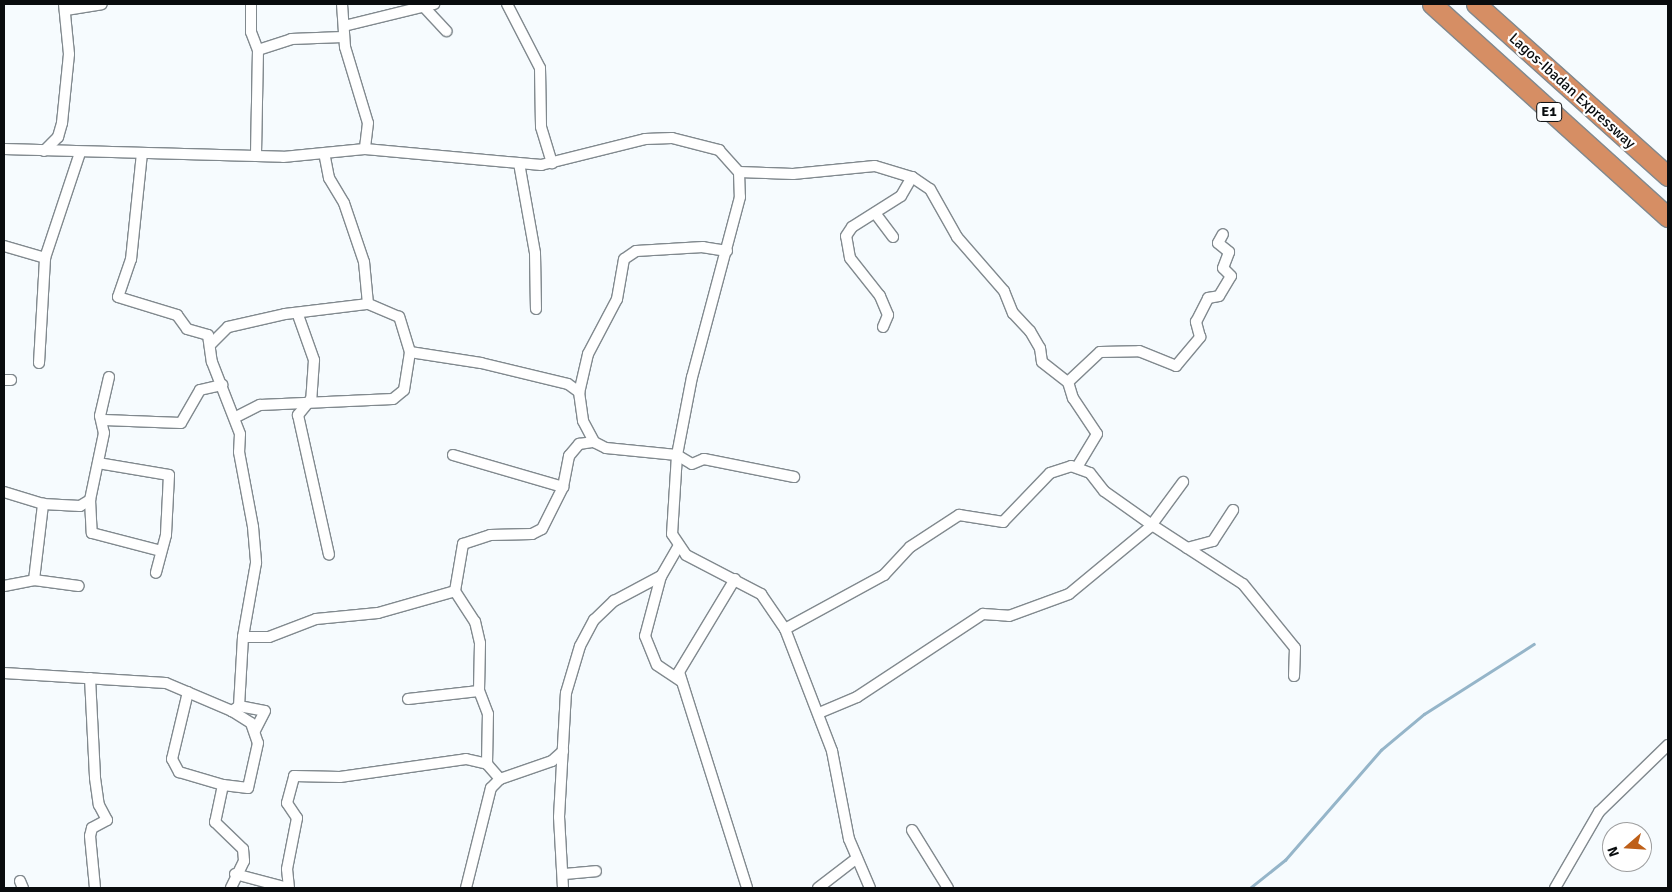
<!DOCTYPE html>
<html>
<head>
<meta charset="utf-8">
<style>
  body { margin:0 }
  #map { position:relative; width:1672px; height:892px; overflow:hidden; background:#f6fbfe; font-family:Signika,sans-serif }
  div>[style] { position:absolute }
  .stream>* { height:2.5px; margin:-1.25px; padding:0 1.25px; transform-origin:1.25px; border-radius:1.25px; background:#95b5c9 }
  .roads { filter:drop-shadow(1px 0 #81898e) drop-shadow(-1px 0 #81898e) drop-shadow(0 1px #81898e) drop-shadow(0 -1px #81898e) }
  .minor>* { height:10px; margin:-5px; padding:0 5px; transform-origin:5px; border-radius:5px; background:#fff }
  .motorway>* { height:19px; margin:-9.5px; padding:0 9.5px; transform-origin:9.5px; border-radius:9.5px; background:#d68e64 }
  span { translate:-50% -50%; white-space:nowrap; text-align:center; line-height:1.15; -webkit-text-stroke:4.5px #fff; paint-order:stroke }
  .shield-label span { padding:1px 4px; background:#fff; border:1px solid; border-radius:4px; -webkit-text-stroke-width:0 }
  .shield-label { font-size:14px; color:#090c0e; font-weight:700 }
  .street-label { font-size:15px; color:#090c0e }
  .frame { position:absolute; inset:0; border:5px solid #090c0e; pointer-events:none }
  .north { position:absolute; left:1602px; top:822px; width:50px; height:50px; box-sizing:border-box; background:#fff; border:1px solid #9d9e9f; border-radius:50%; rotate:251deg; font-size:14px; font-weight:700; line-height:20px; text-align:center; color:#090c0e }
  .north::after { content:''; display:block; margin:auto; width:18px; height:22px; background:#be5f18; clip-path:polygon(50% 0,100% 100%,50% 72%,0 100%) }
</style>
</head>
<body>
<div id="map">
  <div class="stream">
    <i style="left:1250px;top:888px;width:45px;rotate:-38.7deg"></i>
    <i style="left:1285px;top:860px;width:146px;rotate:-48.9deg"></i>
    <i style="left:1381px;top:750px;width:56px;rotate:-39.9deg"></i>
    <i style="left:1424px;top:714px;width:130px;rotate:-32.5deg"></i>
  </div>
  <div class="roads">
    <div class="minor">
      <i style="left:251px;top:4px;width:28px;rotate:90deg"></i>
      <i style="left:251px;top:32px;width:19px;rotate:69deg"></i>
      <i style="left:258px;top:50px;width:106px;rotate:91.1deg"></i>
      <i style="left:342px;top:4px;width:43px;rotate:86deg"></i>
      <i style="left:345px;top:47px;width:79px;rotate:73.2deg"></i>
      <i style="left:368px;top:123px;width:26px;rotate:97deg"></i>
      <i style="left:507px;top:4px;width:72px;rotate:62.7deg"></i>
      <i style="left:540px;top:68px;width:59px;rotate:89deg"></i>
      <i style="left:541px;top:127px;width:38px;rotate:73deg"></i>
      <i style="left:424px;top:7px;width:33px;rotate:47deg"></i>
      <i style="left:66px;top:10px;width:36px;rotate:-9deg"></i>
      <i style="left:344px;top:26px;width:93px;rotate:-13.7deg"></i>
      <i style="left:258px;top:50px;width:35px;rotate:-18deg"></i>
      <i style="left:291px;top:39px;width:52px;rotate:-2.2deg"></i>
      <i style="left:4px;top:149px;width:279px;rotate:1.6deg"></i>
      <i style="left:283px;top:157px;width:82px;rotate:-5.6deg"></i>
      <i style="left:365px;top:149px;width:177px;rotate:5.2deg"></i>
      <i style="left:541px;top:165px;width:107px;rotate:-14deg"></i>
      <i style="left:645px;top:139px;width:27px;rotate:-2deg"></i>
      <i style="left:672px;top:138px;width:49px;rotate:14.3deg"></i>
      <i style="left:719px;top:150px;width:30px;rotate:48deg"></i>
      <i style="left:739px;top:172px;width:25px;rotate:88deg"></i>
      <i style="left:740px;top:197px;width:186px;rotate:104.9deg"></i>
      <i style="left:692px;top:377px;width:79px;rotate:100.9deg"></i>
      <i style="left:677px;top:455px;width:79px;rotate:93.6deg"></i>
      <i style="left:672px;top:534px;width:25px;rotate:56deg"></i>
      <i style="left:686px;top:555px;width:85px;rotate:27.5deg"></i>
      <i style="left:761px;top:594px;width:42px;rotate:55.6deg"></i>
      <i style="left:785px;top:629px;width:131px;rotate:68.9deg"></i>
      <i style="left:832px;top:751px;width:90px;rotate:79.1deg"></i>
      <i style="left:849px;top:839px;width:53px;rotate:66.8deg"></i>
      <i style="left:44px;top:151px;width:20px;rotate:-45deg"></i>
      <i style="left:58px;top:137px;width:15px;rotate:-74deg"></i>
      <i style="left:62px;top:123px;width:69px;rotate:-84.2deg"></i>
      <i style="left:69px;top:54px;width:50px;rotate:-95.7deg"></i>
      <i style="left:142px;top:153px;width:107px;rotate:95.9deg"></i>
      <i style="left:131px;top:259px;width:40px;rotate:108.9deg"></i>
      <i style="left:118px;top:297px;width:62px;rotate:17deg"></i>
      <i style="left:177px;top:315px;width:17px;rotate:54deg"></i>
      <i style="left:187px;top:329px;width:22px;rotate:16deg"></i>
      <i style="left:208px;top:335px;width:27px;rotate:82deg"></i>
      <i style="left:212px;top:362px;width:77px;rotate:68.7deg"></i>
      <i style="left:240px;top:434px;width:18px;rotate:93deg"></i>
      <i style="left:239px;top:452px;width:76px;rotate:79.4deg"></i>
      <i style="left:253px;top:527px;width:36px;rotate:85deg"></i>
      <i style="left:256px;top:563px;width:75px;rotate:100deg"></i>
      <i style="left:243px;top:637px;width:69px;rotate:93.3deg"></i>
      <i style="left:239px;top:706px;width:9px;rotate:144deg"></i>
      <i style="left:232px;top:711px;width:22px;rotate:32deg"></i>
      <i style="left:251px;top:723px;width:21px;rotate:71deg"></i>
      <i style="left:258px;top:743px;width:46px;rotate:102.5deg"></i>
      <i style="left:248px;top:788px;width:25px;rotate:-173deg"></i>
      <i style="left:223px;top:785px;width:38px;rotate:102deg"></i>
      <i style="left:215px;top:822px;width:39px;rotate:44deg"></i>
      <i style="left:243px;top:849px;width:12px;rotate:85deg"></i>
      <i style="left:244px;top:861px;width:30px;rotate:116deg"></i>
      <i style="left:519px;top:163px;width:91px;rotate:79.9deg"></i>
      <i style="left:535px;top:253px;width:56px;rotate:89deg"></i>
      <i style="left:739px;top:172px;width:54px;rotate:2.1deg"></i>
      <i style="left:793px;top:174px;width:82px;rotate:-5.6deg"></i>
      <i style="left:875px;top:166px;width:39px;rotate:17deg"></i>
      <i style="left:912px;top:177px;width:22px;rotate:34deg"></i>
      <i style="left:930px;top:189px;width:55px;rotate:60.6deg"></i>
      <i style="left:957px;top:237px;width:72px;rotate:49deg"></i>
      <i style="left:1004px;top:291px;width:24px;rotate:68deg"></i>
      <i style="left:1013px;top:313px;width:25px;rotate:47deg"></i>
      <i style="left:1030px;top:331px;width:20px;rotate:60deg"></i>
      <i style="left:1040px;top:348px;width:14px;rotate:82deg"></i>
      <i style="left:1042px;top:362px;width:33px;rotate:38deg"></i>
      <i style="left:1068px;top:382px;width:17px;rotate:73deg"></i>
      <i style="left:1073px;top:398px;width:43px;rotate:56.3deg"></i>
      <i style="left:1097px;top:434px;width:39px;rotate:121deg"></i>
      <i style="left:875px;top:213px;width:30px;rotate:53deg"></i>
      <i style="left:4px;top:246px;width:43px;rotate:16.3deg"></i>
      <i style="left:727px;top:251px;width:24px;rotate:-171deg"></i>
      <i style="left:703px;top:247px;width:67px;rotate:176.6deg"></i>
      <i style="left:636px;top:251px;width:14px;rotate:146deg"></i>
      <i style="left:624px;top:259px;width:41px;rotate:99.9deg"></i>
      <i style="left:617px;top:299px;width:62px;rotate:117.8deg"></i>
      <i style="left:588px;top:354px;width:39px;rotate:103deg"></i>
      <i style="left:579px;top:392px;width:29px;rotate:82deg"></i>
      <i style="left:583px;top:421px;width:24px;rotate:62deg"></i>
      <i style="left:594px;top:442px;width:13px;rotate:27deg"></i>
      <i style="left:606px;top:448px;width:71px;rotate:5.6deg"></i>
      <i style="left:677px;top:455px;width:17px;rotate:31deg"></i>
      <i style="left:692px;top:464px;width:13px;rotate:-23deg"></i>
      <i style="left:704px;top:459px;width:92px;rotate:11.3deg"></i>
      <i style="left:298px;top:315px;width:48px;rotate:70.4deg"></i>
      <i style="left:314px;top:360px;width:39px;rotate:94deg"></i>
      <i style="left:311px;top:399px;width:21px;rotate:129deg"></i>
      <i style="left:298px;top:415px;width:143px;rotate:77.5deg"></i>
      <i style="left:883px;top:327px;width:13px;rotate:-67deg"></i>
      <i style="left:888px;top:315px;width:21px;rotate:-113deg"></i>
      <i style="left:880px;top:296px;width:48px;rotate:-128.3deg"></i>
      <i style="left:850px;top:258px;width:22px;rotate:-100deg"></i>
      <i style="left:846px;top:236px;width:11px;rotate:-56deg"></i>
      <i style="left:852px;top:227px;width:58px;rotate:-32.3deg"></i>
      <i style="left:901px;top:196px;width:22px;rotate:-60deg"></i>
      <i style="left:211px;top:344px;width:24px;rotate:-45deg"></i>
      <i style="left:228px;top:327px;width:58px;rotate:-12.8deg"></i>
      <i style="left:285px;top:314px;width:84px;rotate:-6.9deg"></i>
      <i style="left:410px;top:352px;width:72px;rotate:8.8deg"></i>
      <i style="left:481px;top:363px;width:89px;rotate:13.6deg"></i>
      <i style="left:568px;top:384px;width:14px;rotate:36deg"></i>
      <i style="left:39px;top:363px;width:105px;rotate:-86.7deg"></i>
      <i style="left:45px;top:258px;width:111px;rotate:-71.6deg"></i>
      <i style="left:109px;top:377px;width:40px;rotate:103deg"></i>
      <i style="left:100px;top:416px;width:17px;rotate:77deg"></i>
      <i style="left:104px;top:433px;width:68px;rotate:101.8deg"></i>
      <i style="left:90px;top:500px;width:33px;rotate:87deg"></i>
      <i style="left:92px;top:533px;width:71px;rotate:14.6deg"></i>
      <i style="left:4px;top:380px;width:7px"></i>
      <i style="left:1068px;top:382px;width:44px;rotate:-43.2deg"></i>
      <i style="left:1100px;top:352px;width:39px;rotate:-1deg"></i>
      <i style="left:1139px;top:351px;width:40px;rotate:22deg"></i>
      <i style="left:1176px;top:366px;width:38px;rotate:-50deg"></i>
      <i style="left:1200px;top:337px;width:16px;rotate:-105deg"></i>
      <i style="left:1196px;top:322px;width:27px;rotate:-63deg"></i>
      <i style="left:1208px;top:298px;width:11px;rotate:-10deg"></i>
      <i style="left:1219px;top:296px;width:23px;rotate:-59deg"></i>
      <i style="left:1231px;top:276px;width:11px;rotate:-135deg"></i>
      <i style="left:1223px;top:268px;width:17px;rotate:-69deg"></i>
      <i style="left:1229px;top:252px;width:14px;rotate:-141deg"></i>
      <i style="left:1218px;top:243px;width:10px;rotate:-61deg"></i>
      <i style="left:236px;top:417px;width:27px;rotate:-27deg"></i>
      <i style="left:260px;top:405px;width:133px;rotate:-2.6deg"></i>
      <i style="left:393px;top:399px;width:14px;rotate:-39deg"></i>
      <i style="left:404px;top:390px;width:38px;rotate:-81deg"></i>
      <i style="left:410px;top:352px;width:37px;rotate:-107deg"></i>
      <i style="left:399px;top:317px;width:34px;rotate:-157deg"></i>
      <i style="left:368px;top:304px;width:42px;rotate:-95.4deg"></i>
      <i style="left:364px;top:262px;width:62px;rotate:-108.7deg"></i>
      <i style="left:344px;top:203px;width:29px;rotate:-121deg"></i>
      <i style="left:329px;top:178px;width:25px;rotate:-101deg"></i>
      <i style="left:104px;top:420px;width:77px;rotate:2.2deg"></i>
      <i style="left:181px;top:423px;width:38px;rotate:-60deg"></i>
      <i style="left:200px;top:390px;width:23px;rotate:-13deg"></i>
      <i style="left:453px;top:455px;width:115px;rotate:16.2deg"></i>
      <i style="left:98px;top:463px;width:72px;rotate:9.6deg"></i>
      <i style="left:169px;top:475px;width:60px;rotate:92.9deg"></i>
      <i style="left:166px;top:535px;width:39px;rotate:105deg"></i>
      <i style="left:4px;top:492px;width:41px;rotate:17.1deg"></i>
      <i style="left:43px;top:504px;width:37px;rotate:3deg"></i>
      <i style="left:80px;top:506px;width:12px;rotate:-31deg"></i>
      <i style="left:678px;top:547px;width:34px;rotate:120deg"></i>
      <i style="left:661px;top:576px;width:62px;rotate:104.9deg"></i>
      <i style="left:645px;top:636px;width:31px;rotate:68deg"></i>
      <i style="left:657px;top:665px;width:29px;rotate:34deg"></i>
      <i style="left:1187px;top:548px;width:27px;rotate:-15deg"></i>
      <i style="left:1213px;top:541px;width:37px;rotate:-57deg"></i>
      <i style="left:735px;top:579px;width:109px;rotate:121.1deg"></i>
      <i style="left:679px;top:672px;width:226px;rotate:72.5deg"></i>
      <i style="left:34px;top:580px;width:45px;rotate:7.6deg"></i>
      <i style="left:4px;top:586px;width:31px;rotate:-11deg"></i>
      <i style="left:34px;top:580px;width:77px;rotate:-83.2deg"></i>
      <i style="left:785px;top:629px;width:113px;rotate:-28.6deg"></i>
      <i style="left:884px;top:575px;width:38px;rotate:-47deg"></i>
      <i style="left:910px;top:547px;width:59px;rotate:-33.1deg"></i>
      <i style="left:959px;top:515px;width:45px;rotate:9deg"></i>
      <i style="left:1003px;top:522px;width:68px;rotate:-46.2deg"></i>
      <i style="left:1050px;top:473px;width:22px;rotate:-18deg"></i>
      <i style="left:1071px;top:466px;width:20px;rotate:20deg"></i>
      <i style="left:1090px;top:473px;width:23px;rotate:52deg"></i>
      <i style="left:1104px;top:491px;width:59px;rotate:35.3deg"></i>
      <i style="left:1152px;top:525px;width:108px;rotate:33deg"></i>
      <i style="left:1243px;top:584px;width:82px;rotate:50.9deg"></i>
      <i style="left:1295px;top:648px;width:28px;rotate:92deg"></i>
      <i style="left:243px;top:637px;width:26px"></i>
      <i style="left:269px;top:637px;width:50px;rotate:-21deg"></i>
      <i style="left:316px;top:619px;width:62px;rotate:-5.5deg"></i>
      <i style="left:378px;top:613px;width:80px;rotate:-15.9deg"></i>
      <i style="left:4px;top:673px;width:162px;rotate:3.5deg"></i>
      <i style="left:166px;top:683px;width:72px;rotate:23deg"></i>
      <i style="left:90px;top:678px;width:100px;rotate:87.1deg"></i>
      <i style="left:95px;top:778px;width:27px;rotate:82deg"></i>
      <i style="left:99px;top:805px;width:17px;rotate:62deg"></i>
      <i style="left:107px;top:820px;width:17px;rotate:152deg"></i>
      <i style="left:92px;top:828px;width:8px;rotate:104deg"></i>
      <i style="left:90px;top:836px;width:52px;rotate:84.5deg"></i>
      <i style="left:188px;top:692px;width:69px;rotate:103.4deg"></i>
      <i style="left:172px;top:759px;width:15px;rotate:62deg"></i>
      <i style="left:179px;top:772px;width:46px;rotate:16.5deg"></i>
      <i style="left:408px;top:699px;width:71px;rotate:-6.4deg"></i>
      <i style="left:239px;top:706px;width:26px;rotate:11deg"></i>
      <i style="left:265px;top:711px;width:22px;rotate:117deg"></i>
      <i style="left:819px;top:713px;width:41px;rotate:-22.8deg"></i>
      <i style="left:857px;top:697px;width:151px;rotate:-33.4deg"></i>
      <i style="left:983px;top:614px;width:26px;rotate:4deg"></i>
      <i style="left:1009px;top:616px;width:64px;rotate:-20.1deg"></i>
      <i style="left:1069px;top:594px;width:105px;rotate:-39.6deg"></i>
      <i style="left:1150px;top:527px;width:56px;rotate:-53.7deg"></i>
      <i style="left:487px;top:764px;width:50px;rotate:-88.9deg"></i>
      <i style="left:488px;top:714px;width:25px;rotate:-111deg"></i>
      <i style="left:479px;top:691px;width:48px;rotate:-88.8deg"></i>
      <i style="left:480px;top:643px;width:22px;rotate:-103deg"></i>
      <i style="left:475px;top:622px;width:37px;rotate:-123deg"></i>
      <i style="left:455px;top:591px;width:48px;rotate:-80.3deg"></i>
      <i style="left:463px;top:544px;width:28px;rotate:-18deg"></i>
      <i style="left:490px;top:535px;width:42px;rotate:-1.4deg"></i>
      <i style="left:532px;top:534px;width:11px;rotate:-27deg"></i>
      <i style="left:542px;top:529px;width:47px;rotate:-63.4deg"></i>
      <i style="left:563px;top:487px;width:32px;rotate:-79deg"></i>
      <i style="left:569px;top:456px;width:16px;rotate:-50deg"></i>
      <i style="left:579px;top:444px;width:15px;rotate:-8deg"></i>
      <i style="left:912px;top:830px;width:68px;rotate:58.2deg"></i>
      <i style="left:235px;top:874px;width:55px;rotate:14.8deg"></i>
      <i style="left:564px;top:874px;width:32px;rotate:-5deg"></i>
      <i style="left:20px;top:881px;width:8px;rotate:67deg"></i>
      <i style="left:289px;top:888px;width:19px;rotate:-96deg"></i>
      <i style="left:287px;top:869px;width:52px;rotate:-78.9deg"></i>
      <i style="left:297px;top:818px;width:18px;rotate:-124deg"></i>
      <i style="left:287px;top:803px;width:28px;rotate:-75deg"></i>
      <i style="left:294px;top:776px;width:46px;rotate:1.2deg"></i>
      <i style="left:340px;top:777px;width:127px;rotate:-8.1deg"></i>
      <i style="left:466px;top:759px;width:22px;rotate:13deg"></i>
      <i style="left:487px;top:764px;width:20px;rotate:49deg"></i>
      <i style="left:466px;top:888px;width:103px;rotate:-76deg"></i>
      <i style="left:491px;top:788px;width:13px;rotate:-45deg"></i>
      <i style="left:500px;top:779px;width:55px;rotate:-19.1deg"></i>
      <i style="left:552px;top:761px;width:15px;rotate:-42deg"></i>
      <i style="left:563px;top:888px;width:71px;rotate:-93.2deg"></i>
      <i style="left:559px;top:817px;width:124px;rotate:-86.8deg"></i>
      <i style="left:566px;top:693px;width:49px;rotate:-73.4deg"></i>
      <i style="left:580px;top:646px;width:30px;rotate:-62deg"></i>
      <i style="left:594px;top:620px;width:28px;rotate:-44deg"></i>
      <i style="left:614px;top:601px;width:53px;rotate:-28deg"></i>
      <i style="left:818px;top:888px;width:49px;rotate:-37.6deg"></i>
      <i style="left:1555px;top:888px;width:88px;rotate:-59.9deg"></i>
      <i style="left:1599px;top:812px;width:96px;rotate:-44.2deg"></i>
    </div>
    <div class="motorway">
      <i style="left:1432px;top:4px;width:318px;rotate:42.1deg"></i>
      <i style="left:1476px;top:4px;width:258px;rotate:41.9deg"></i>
    </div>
  </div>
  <div class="shield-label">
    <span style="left:1549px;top:112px">E1</span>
  </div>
  <div class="street-label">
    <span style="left:1572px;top:91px;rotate:42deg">Lagos-Ibadan Expressway</span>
  </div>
  <div class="frame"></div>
  <div class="north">N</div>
</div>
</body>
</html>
